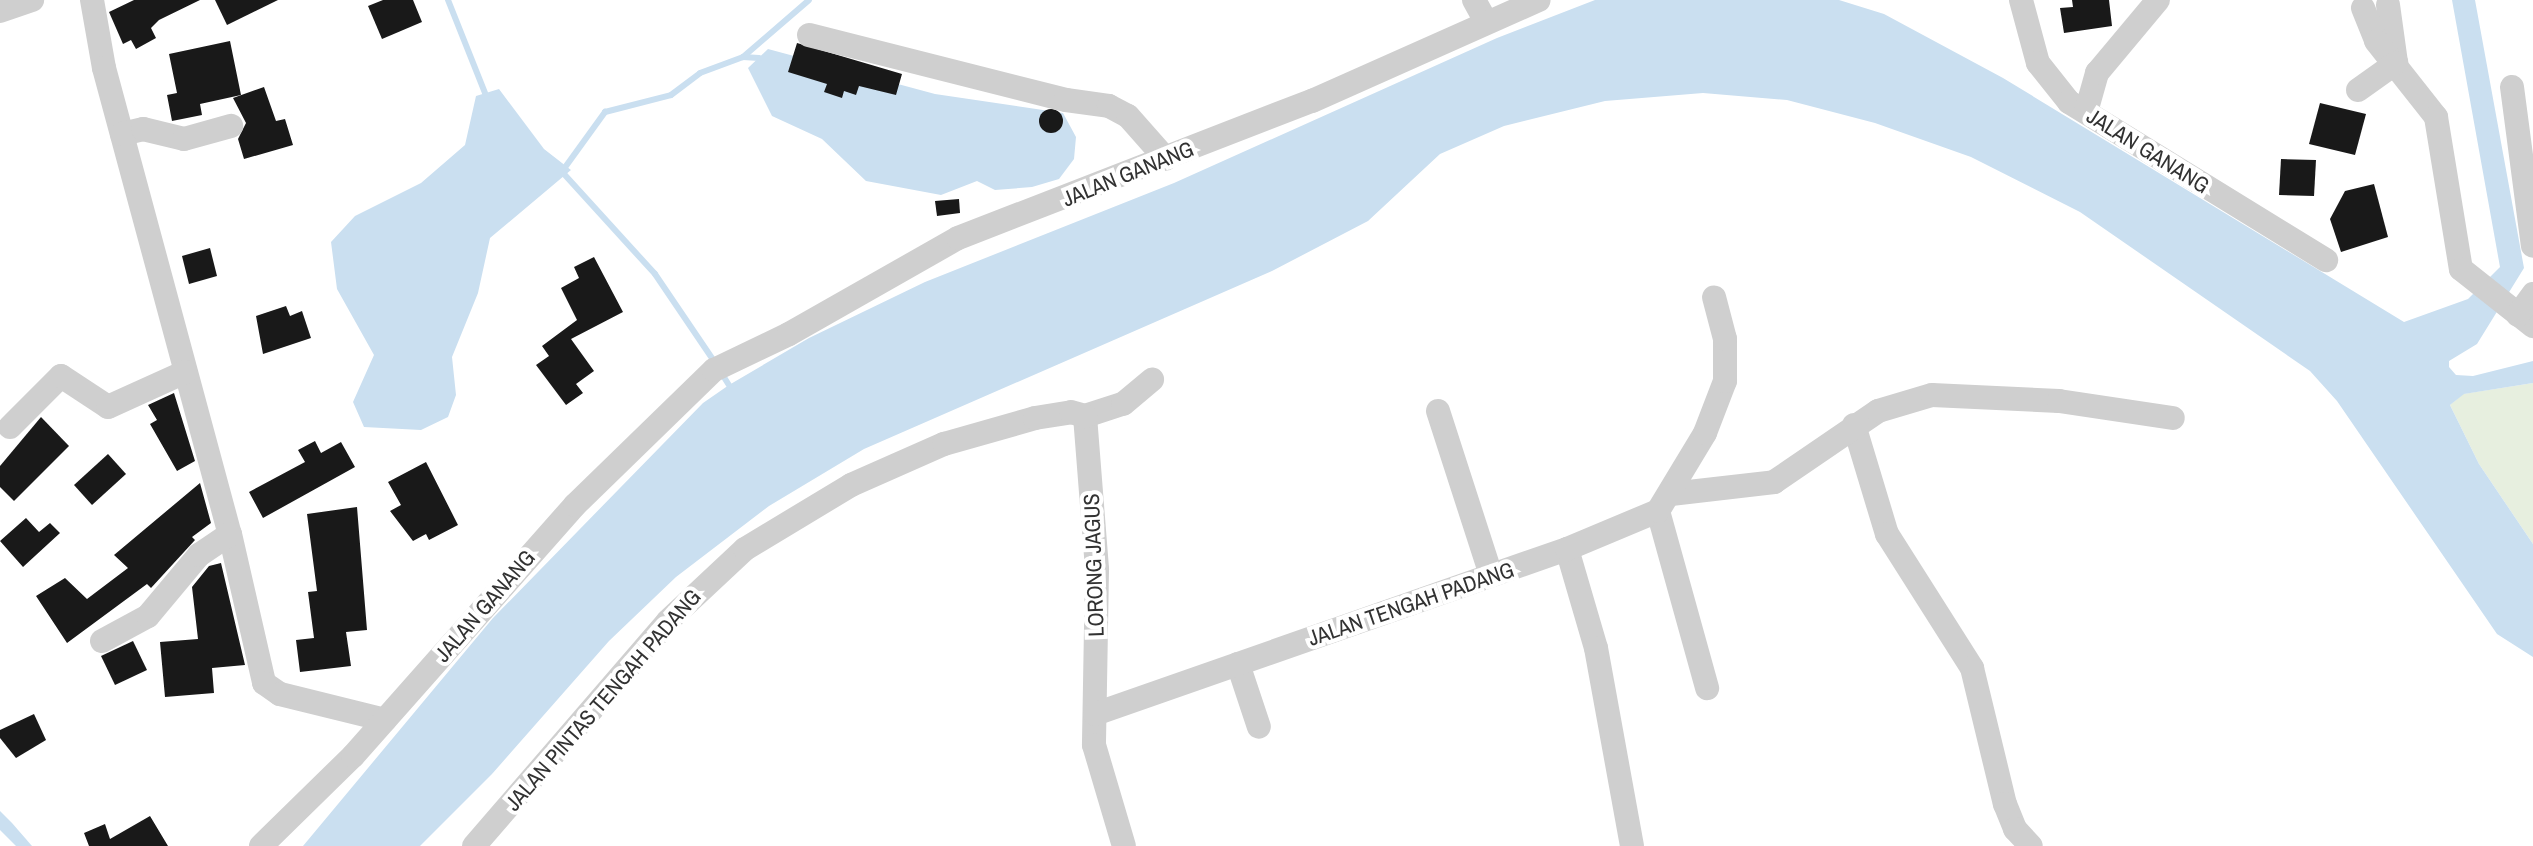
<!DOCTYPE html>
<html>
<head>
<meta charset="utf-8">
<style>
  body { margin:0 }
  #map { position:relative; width:2533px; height:846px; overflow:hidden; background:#fff; font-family:"Archivo Narrow",sans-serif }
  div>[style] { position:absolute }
  .green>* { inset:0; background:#e7efdf }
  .water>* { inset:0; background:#cadff0 }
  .stream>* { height:6px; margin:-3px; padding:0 3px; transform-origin:3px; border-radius:3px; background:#cadff0 }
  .building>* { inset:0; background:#191919 }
  .round { border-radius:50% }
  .minor>* { height:24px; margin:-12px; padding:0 12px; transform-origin:12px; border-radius:12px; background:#cfcfcf }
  span { translate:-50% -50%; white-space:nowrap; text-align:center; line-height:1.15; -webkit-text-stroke:8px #fff; paint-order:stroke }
  .street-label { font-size:22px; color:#323232 }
</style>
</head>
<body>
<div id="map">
  <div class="green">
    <i style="clip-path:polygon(2533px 383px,2533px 544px,2479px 464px,2450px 405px,2463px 394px)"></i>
  </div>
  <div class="water">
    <i style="clip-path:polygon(1595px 0,1839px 0,1884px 14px,2003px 78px,2404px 322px,2468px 299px,2500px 267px,2452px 0,2475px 0,2524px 268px,2477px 344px,2449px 361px,2449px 367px,2456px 375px,2473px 376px,2533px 361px,2533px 383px,2464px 394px,2450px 405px,2479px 464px,2533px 544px,2533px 657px,2497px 634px,2337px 401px,2310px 371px,2080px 212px,1971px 157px,1875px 123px,1787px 100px,1703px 93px,1605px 101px,1504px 126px,1440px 154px,1368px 221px,1272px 271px,864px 449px,769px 506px,676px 577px,609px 641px,492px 774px,420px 846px,303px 846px,493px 618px,703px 403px,729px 385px,809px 338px,925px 282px,1174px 183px,1497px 38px)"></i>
    <i style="clip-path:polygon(768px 49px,935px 94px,1063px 113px,1076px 137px,1074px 159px,1059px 179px,1032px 187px,995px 190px,977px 181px,941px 195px,866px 181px,822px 139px,772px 116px,748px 68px)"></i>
    <i style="clip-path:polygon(499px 89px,544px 149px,571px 170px,490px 238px,478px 293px,452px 357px,456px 395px,448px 417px,421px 430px,364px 427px,353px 402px,374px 355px,337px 289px,331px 242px,355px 216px,421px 183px,465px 145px,476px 96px)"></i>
    <i style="clip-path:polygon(0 811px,12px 823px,32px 846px,16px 846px,0 830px)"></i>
  </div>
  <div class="stream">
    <i style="left:448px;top:0;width:100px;rotate:68.3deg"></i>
    <i style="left:743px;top:57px;width:87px;rotate:-40.8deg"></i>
    <i style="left:566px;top:166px;width:67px;rotate:-54.2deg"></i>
    <i style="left:605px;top:112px;width:68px;rotate:-14.4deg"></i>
    <i style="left:671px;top:95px;width:36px;rotate:-37deg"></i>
    <i style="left:700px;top:73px;width:46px;rotate:-20.4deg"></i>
    <i style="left:743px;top:57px;width:16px;rotate:4deg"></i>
    <i style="left:564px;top:174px;width:135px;rotate:47.7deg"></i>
    <i style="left:655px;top:274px;width:109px;rotate:55.9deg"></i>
    <i style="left:722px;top:374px;width:13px;rotate:58deg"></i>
  </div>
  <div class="building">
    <i style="clip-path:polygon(134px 0,200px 0,159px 20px,151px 28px,156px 38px,136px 49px,131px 40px,123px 44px,109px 12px)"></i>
    <i style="clip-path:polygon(215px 0,278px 0,227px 25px)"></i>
    <i style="clip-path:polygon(383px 0,413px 0,422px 22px,382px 39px,368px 6px)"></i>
    <i style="clip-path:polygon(2072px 0,2109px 0,2112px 26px,2064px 33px,2060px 8px,2073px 7px)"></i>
    <i style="clip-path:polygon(230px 41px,241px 95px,200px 104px,202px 115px,172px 121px,167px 95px,177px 93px,169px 54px)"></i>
    <i style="clip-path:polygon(797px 43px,902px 74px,896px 95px,859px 86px,856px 95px,844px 91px,842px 98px,824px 92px,827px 84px,788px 72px)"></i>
    <i style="clip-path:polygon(264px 87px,276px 121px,285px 119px,293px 145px,244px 159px,238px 139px,246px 123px,233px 98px)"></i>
    <i style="clip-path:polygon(2320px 103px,2366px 114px,2355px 155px,2309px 144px)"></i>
    <i class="round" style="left:1039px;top:109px;width:24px;height:24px"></i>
    <i style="clip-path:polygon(2281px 159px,2316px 160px,2314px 196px,2279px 195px)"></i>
    <i style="clip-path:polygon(2374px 184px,2388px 237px,2341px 252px,2330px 219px,2345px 191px)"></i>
    <i style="clip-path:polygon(959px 199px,960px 213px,937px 216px,935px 201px)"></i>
    <i style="clip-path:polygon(210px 248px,217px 276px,189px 284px,182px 256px)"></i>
    <i style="clip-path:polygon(594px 257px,623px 312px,571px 339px,594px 371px,576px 384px,583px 393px,566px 405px,536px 365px,549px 356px,542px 346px,577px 320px,561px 288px,579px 278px,574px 267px)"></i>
    <i style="clip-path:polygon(286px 306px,290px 316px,302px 311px,311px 338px,263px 354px,256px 316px)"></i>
    <i style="clip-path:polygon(174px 393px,195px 461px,177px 471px,150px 424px,157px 420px,148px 405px)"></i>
    <i style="clip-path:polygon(41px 417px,69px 446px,14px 501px,0 487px,0 466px)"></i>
    <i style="clip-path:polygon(315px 441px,321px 453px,341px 442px,355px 467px,263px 518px,249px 492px,305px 462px,298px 450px)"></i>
    <i style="clip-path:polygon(108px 454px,126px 474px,92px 505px,74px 485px)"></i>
    <i style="clip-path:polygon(426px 462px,458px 525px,429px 540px,426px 534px,413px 541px,390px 511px,401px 505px,388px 482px)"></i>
    <i style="clip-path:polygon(200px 483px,211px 523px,192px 537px,195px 540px,151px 588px,147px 584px,67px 643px,36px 596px,65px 578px,87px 599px,128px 568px,114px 555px)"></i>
    <i style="clip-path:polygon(357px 507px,367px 630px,346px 632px,351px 666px,300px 672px,296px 640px,314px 638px,308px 592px,317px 591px,307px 514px)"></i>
    <i style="clip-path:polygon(26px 518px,39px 532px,50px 523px,60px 533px,23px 567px,0 541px)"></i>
    <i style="clip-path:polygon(221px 563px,245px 665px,212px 668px,214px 693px,165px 697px,160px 642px,198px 639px,192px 587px,209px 566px)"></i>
    <i style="clip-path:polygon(133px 641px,147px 670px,115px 685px,101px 656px)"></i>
    <i style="clip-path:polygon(34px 714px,46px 740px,16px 758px,0 738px,0 730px)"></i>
    <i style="clip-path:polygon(150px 816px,168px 846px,89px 846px,84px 833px,105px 824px,110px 839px)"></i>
  </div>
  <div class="minor">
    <i style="left:92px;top:0;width:69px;rotate:80deg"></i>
    <i style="left:104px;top:68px;width:483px;rotate:74.9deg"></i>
    <i style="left:230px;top:534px;width:153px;rotate:77.1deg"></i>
    <i style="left:264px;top:683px;width:19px;rotate:35deg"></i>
    <i style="left:280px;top:694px;width:108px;rotate:13.9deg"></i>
    <i style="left:1474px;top:0;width:25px;rotate:61deg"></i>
    <i style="left:2021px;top:0;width:65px;rotate:74.9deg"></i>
    <i style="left:2038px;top:63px;width:50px;rotate:51.5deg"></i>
    <i style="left:2069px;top:102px;width:302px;rotate:31.6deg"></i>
    <i style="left:2388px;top:5px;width:59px;rotate:82.1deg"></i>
    <i style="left:2363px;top:8px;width:35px;rotate:68deg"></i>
    <i style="left:2376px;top:41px;width:97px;rotate:51.7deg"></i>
    <i style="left:2436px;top:117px;width:154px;rotate:80.7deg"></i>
    <i style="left:2461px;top:269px;width:92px;rotate:38.4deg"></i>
    <i style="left:0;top:11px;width:34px;rotate:-19deg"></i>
    <i style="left:809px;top:35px;width:265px;rotate:14.2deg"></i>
    <i style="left:1066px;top:100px;width:43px;rotate:7.9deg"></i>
    <i style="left:1109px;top:106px;width:21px;rotate:28deg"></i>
    <i style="left:1128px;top:116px;width:57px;rotate:48.5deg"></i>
    <i style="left:2512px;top:87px;width:160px;rotate:82.5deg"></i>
    <i style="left:2358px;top:90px;width:47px;rotate:-35.4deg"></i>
    <i style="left:2086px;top:112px;width:41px;rotate:-74.2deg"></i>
    <i style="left:2097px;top:73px;width:95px;rotate:-50.1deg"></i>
    <i style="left:122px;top:134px;width:22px;rotate:-13deg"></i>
    <i style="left:143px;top:129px;width:42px;rotate:13.7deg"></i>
    <i style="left:184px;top:139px;width:49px;rotate:-15.5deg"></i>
    <i style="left:2518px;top:315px;width:26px;rotate:-54deg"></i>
    <i style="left:1438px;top:411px;width:172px;rotate:72.1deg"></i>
    <i style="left:1085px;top:416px;width:154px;rotate:85.5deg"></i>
    <i style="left:1097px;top:570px;width:175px;rotate:91deg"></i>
    <i style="left:1094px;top:745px;width:105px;rotate:73.5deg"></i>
    <i style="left:1085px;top:416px;width:40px;rotate:-18deg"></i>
    <i style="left:1123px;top:404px;width:38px;rotate:-40deg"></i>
    <i style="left:1854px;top:425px;width:114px;rotate:73.2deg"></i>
    <i style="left:1887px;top:534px;width:159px;rotate:57.6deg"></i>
    <i style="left:1972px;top:668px;width:140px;rotate:76.4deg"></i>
    <i style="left:2005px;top:804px;width:27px;rotate:68deg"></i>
    <i style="left:2015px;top:829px;width:23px;rotate:47deg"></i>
    <i style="left:10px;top:427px;width:72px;rotate:-45deg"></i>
    <i style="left:61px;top:376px;width:56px;rotate:33.4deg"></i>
    <i style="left:108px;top:407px;width:85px;rotate:-24.4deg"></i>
    <i style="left:1671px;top:494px;width:104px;rotate:-6.6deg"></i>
    <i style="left:1774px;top:482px;width:126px;rotate:-34.3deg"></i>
    <i style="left:1878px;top:411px;width:56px;rotate:-16.5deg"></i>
    <i style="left:1932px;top:395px;width:127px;rotate:2.7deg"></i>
    <i style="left:2059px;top:401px;width:115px;rotate:8.5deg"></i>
    <i style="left:1658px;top:511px;width:184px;rotate:74.5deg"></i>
    <i style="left:1567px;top:549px;width:103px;rotate:73.7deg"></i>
    <i style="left:1596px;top:648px;width:201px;rotate:79.7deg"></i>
    <i style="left:102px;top:641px;width:52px;rotate:-28.5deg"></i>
    <i style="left:148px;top:616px;width:80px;rotate:-50.1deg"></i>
    <i style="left:199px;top:555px;width:37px;rotate:-34deg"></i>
    <i style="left:1238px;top:664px;width:66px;rotate:71.6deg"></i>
    <i style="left:1095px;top:714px;width:500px;rotate:-19.27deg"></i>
    <i style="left:1567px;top:549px;width:99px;rotate:-22.7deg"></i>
    <i style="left:1658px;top:511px;width:91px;rotate:-58.9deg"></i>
    <i style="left:1705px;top:433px;width:56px;rotate:-69deg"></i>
    <i style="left:1725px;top:381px;width:42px;rotate:-90deg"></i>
    <i style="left:1725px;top:339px;width:43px;rotate:-104.7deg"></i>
    <i style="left:261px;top:846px;width:129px;rotate:-44.4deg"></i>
    <i style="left:353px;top:756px;width:335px;rotate:-48.5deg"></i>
    <i style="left:575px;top:505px;width:194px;rotate:-44.2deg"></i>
    <i style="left:714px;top:370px;width:83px;rotate:-25.6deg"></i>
    <i style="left:789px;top:334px;width:194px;rotate:-29.6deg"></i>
    <i style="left:958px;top:238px;width:380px;rotate:-21.2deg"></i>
    <i style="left:1312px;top:101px;width:248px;rotate:-24deg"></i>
    <i style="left:474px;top:846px;width:297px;rotate:-49.2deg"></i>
    <i style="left:668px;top:621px;width:105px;rotate:-43.1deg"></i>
    <i style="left:745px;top:549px;width:124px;rotate:-31.1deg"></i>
    <i style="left:851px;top:485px;width:102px;rotate:-23.8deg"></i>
    <i style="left:944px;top:444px;width:95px;rotate:-15.9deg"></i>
    <i style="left:1035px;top:418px;width:36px;rotate:-9deg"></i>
    <i style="left:1071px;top:412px;width:15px;rotate:16deg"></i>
  </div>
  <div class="street-label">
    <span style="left:2148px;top:151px;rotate:32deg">JALAN GANANG</span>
    <span style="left:1128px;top:174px;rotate:-22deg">JALAN GANANG</span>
    <span style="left:1094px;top:565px;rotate:-92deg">LORONG JAGUS</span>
    <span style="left:1411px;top:604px;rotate:-19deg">JALAN TENGAH PADANG</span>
    <span style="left:485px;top:606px;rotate:-49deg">JALAN GANANG</span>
    <span style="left:603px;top:700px;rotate:-49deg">JALAN PINTAS TENGAH PADANG</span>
  </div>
</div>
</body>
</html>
